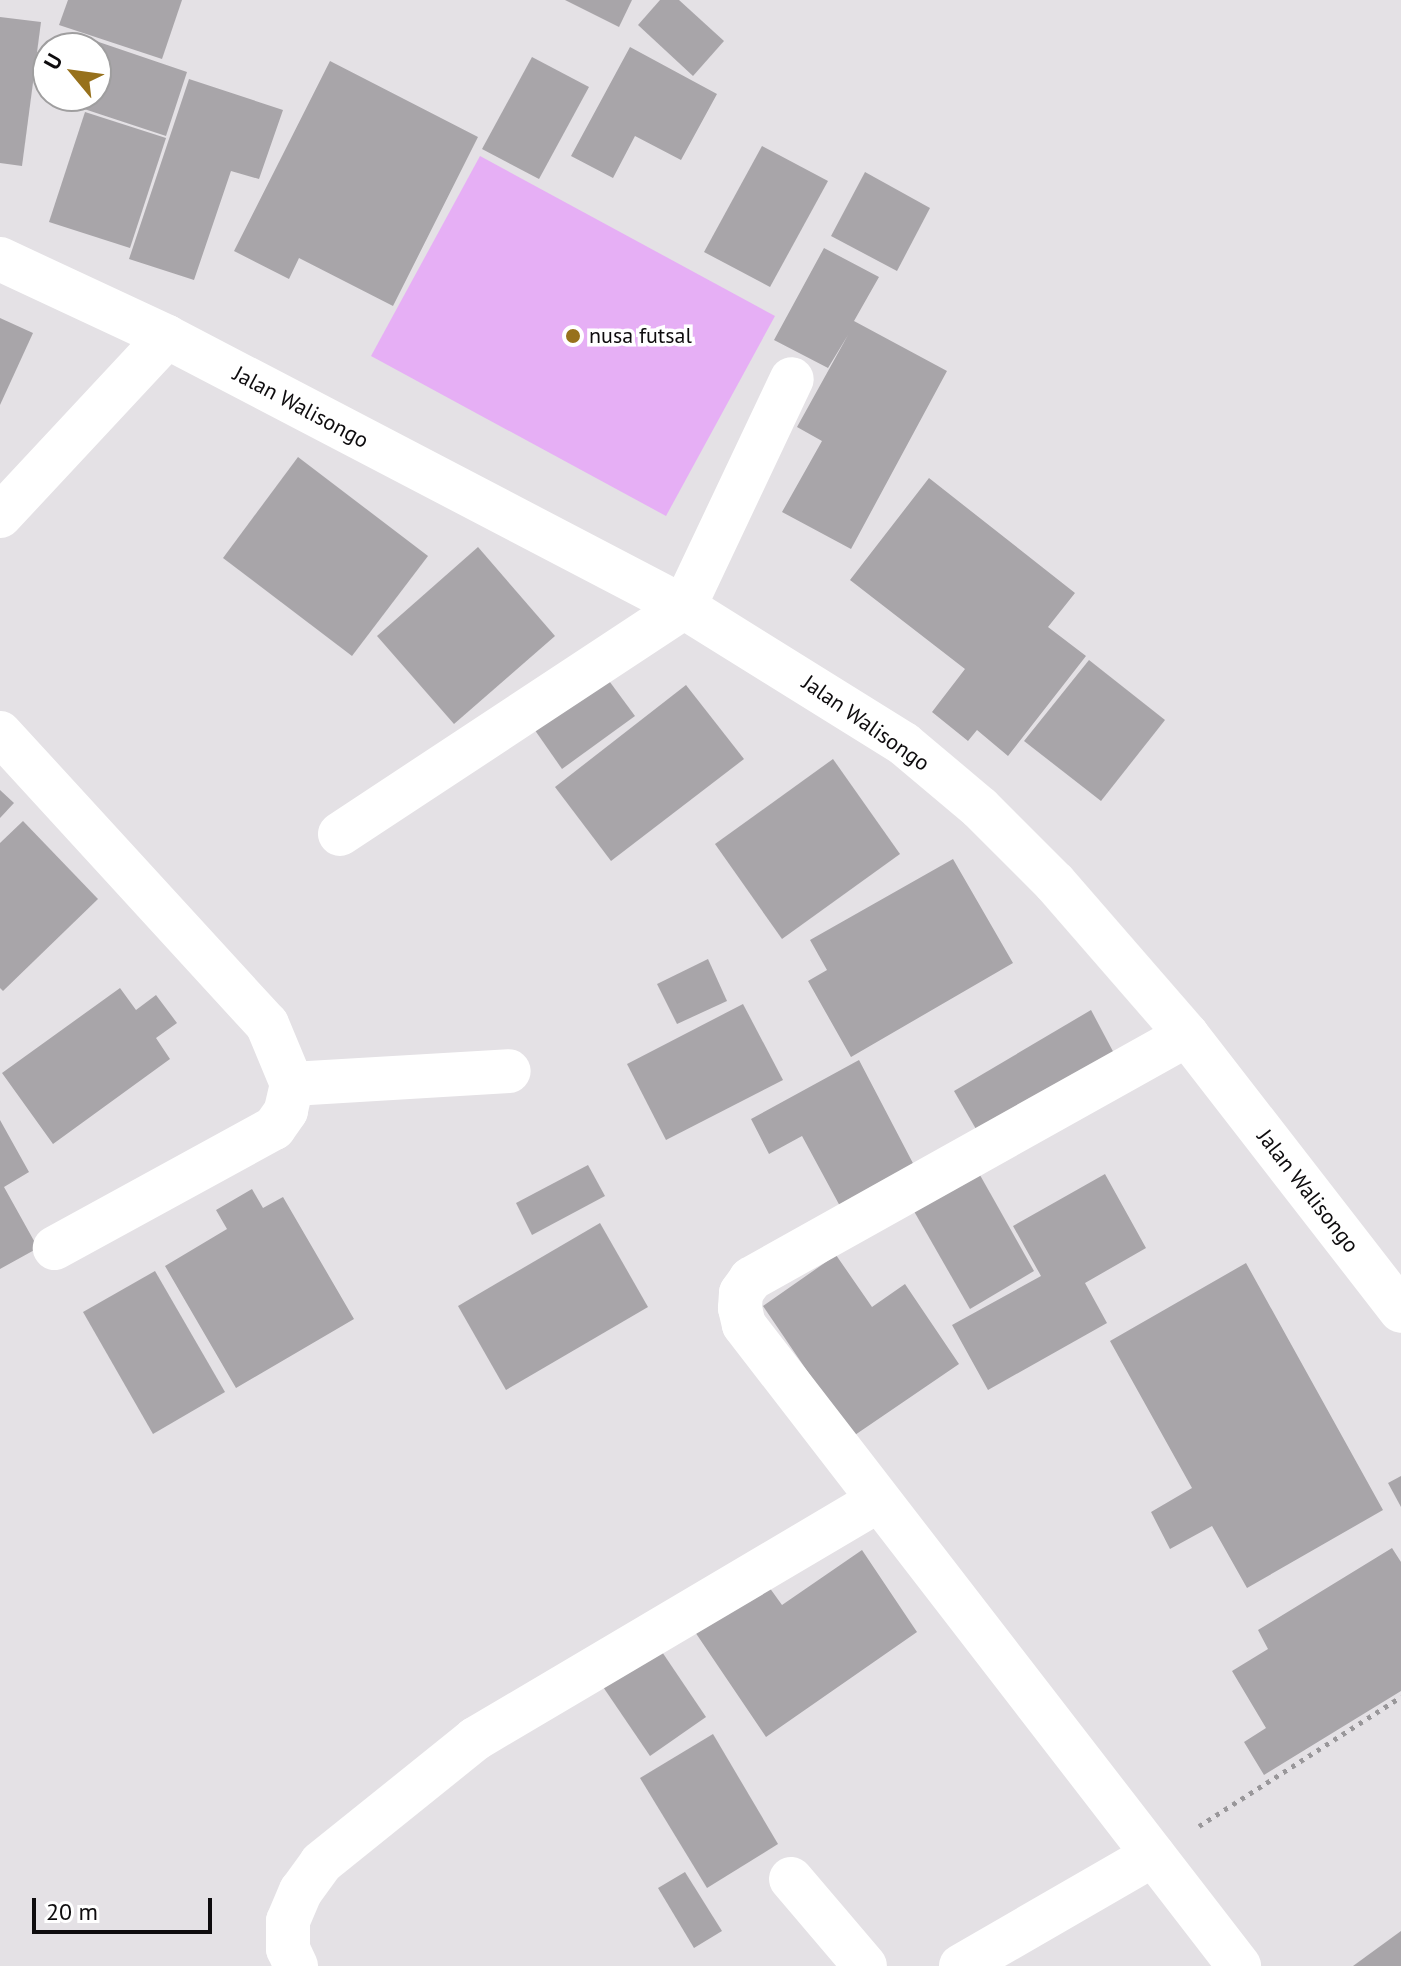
<!DOCTYPE html>
<html>
<head>
<meta charset="utf-8">
<style>
  body { margin:0 }
  #map { position:relative; width:1401px; height:1966px; overflow:hidden; background:#e4e1e5; font-family:"PT Sans",sans-serif }
  div>[style] { position:absolute }
  .green>* { inset:0; background:#e6aff5 }
  .building>* { inset:0; background:#a8a5a9 }
  .path>* { height:5px; margin-top:-2.5px; transform-origin:0; background:repeating-linear-gradient(90deg,#99979a 0 4px,transparent 0 10px) }
  .minor>* { height:44px; margin:-22px; padding:0 22px; transform-origin:22px; border-radius:22px; background:#fff }
  .dots>* { width:22px; height:22px; translate:-50% -50%; box-sizing:border-box; border:4px solid #fff; border-radius:50% }
  span { translate:-50% -50%; white-space:nowrap; text-align:center; line-height:1.15; -webkit-text-stroke:7px #fff; paint-order:stroke }
  .poi-label { font-size:22px; color:#0e0c0e }
  .left { translate:0 -50%; text-align:left }
  .street-label { font-size:22px; color:#0e0c0e }
  .north { position:absolute; left:32px; top:32px; width:80px; height:80px; box-sizing:border-box; background:#fff; border:2px solid #9f9e9f; border-radius:50%; rotate:299deg; font-size:22px; font-weight:700; line-height:32px; text-align:center; color:#0e0c0e }
  .north::after { content:''; display:block; margin:auto; width:28px; height:36px; background:#97711c; clip-path:polygon(50% 0,100% 100%,50% 72%,0 100%) }
  .scale { position:absolute; left:32px; top:1898px; width:180px; height:36px; box-sizing:border-box; border:4px solid #0e0c0e; border-top:0; padding-left:10px; font-size:24px; line-height:28px; white-space:nowrap; color:#0e0c0e; -webkit-text-stroke:6px #fff; paint-order:stroke }
</style>
</head>
<body>
<div id="map">
  <div class="green">
    <i style="clip-path:polygon(480px 156px,775px 316px,666px 516px,371px 356px)"></i>
  </div>
  <div class="building">
    <i style="clip-path:polygon(68px 0,182px 0,162px 59px,59px 25px)"></i>
    <i style="clip-path:polygon(565px 0,632px 0,619px 27px)"></i>
    <i style="clip-path:polygon(660px 0,679px 0,724px 41px,693px 76px,638px 25px)"></i>
    <i style="clip-path:polygon(0 17px,41px 22px,22px 166px,0 163px)"></i>
    <i style="clip-path:polygon(87px 38px,187px 72px,166px 136px,66px 103px,68px 96px,96px 96px,96px 48px,84px 48px)"></i>
    <i style="clip-path:polygon(630px 47px,717px 94px,681px 160px,635px 136px,613px 178px,571px 156px)"></i>
    <i style="clip-path:polygon(532px 57px,589px 87px,539px 179px,482px 149px)"></i>
    <i style="clip-path:polygon(330px 61px,478px 137px,393px 306px,299px 258px,289px 279px,234px 251px)"></i>
    <i style="clip-path:polygon(189px 79px,283px 110px,259px 179px,231px 171px,194px 280px,129px 259px)"></i>
    <i style="clip-path:polygon(85px 112px,166px 138px,130px 248px,49px 222px)"></i>
    <i style="clip-path:polygon(762px 146px,828px 181px,770px 287px,704px 252px)"></i>
    <i style="clip-path:polygon(865px 172px,930px 208px,897px 271px,831px 236px)"></i>
    <i style="clip-path:polygon(824px 248px,879px 277px,854px 321px,947px 371px,851px 549px,782px 512px,822px 441px,797px 427px,848px 335px,828px 368px,774px 340px)"></i>
    <i style="clip-path:polygon(0 318px,33px 333px,0 405px)"></i>
    <i style="clip-path:polygon(298px 457px,428px 556px,352px 656px,223px 558px)"></i>
    <i style="clip-path:polygon(929px 478px,1075px 593px,1048px 627px,1086px 656px,1008px 756px,977px 730px,968px 741px,932px 712px,965px 669px,850px 580px)"></i>
    <i style="clip-path:polygon(478px 547px,555px 636px,454px 724px,377px 636px)"></i>
    <i style="clip-path:polygon(1089px 660px,1165px 720px,1101px 801px,1024px 741px)"></i>
    <i style="clip-path:polygon(604px 674px,635px 716px,562px 769px,532px 726px)"></i>
    <i style="clip-path:polygon(686px 685px,744px 759px,611px 861px,555px 787px)"></i>
    <i style="clip-path:polygon(833px 759px,900px 854px,782px 939px,715px 844px)"></i>
    <i style="clip-path:polygon(0 790px,14px 803px,0 818px)"></i>
    <i style="clip-path:polygon(23px 821px,98px 899px,3px 991px,0 988px,0 843px)"></i>
    <i style="clip-path:polygon(953px 859px,1013px 963px,851px 1057px,808px 981px,827px 970px,810px 940px)"></i>
    <i style="clip-path:polygon(708px 959px,727px 1001px,677px 1024px,657px 984px)"></i>
    <i style="clip-path:polygon(120px 988px,136px 1010px,156px 995px,177px 1023px,156px 1038px,170px 1059px,53px 1144px,2px 1073px)"></i>
    <i style="clip-path:polygon(743px 1004px,783px 1080px,666px 1140px,627px 1064px)"></i>
    <i style="clip-path:polygon(1091px 1010px,1116px 1057px,980px 1136px,954px 1091px)"></i>
    <i style="clip-path:polygon(859px 1060px,916px 1169px,841px 1208px,802px 1136px,769px 1154px,751px 1119px)"></i>
    <i style="clip-path:polygon(0 1120px,29px 1172px,4px 1187px,38px 1248px,0 1269px)"></i>
    <i style="clip-path:polygon(588px 1165px,605px 1196px,532px 1235px,516px 1203px)"></i>
    <i style="clip-path:polygon(976px 1168px,1034px 1271px,970px 1309px,911px 1206px)"></i>
    <i style="clip-path:polygon(1105px 1174px,1146px 1248px,1085px 1283px,1107px 1323px,988px 1390px,952px 1325px,1041px 1276px,1013px 1226px)"></i>
    <i style="clip-path:polygon(252px 1189px,263px 1208px,283px 1197px,354px 1319px,236px 1388px,165px 1266px,227px 1229px,216px 1210px)"></i>
    <i style="clip-path:polygon(600px 1223px,648px 1307px,506px 1390px,458px 1306px)"></i>
    <i style="clip-path:polygon(836px 1255px,872px 1307px,905px 1284px,959px 1364px,852px 1437px,763px 1306px)"></i>
    <i style="clip-path:polygon(1246px 1263px,1383px 1510px,1247px 1588px,1212px 1526px,1170px 1549px,1151px 1512px,1192px 1488px,1110px 1341px)"></i>
    <i style="clip-path:polygon(155px 1271px,225px 1392px,153px 1434px,83px 1312px)"></i>
    <i style="clip-path:polygon(1401px 1476px,1401px 1507px,1388px 1483px)"></i>
    <i style="clip-path:polygon(1392px 1548px,1401px 1562px,1401px 1691px,1264px 1775px,1244px 1742px,1266px 1728px,1232px 1671px,1268px 1649px,1258px 1630px)"></i>
    <i style="clip-path:polygon(862px 1550px,917px 1632px,766px 1737px,693px 1629px,764px 1580px,782px 1605px)"></i>
    <i style="clip-path:polygon(654px 1640px,706px 1717px,650px 1756px,597px 1678px)"></i>
    <i style="clip-path:polygon(713px 1734px,778px 1844px,707px 1888px,640px 1778px)"></i>
    <i style="clip-path:polygon(685px 1872px,722px 1931px,694px 1948px,658px 1888px)"></i>
    <i style="clip-path:polygon(1401px 1931px,1401px 1966px,1353px 1966px)"></i>
  </div>
  <div class="path">
    <i style="left:1199px;top:1826px;width:240px;rotate:-32.6deg"></i>
  </div>
  <div class="minor">
    <i style="left:0;top:259px;width:184px;rotate:25deg"></i>
    <i style="left:167px;top:337px;width:583px;rotate:27.58deg"></i>
    <i style="left:684px;top:607px;width:259px;rotate:31.9deg"></i>
    <i style="left:904px;top:744px;width:99px;rotate:40.1deg"></i>
    <i style="left:980px;top:808px;width:106px;rotate:45deg"></i>
    <i style="left:1055px;top:883px;width:201px;rotate:49deg"></i>
    <i style="left:1187px;top:1035px;width:349px;rotate:52.2deg"></i>
    <i style="left:0;top:516px;width:245px;rotate:-47deg"></i>
    <i style="left:0;top:733px;width:395px;rotate:47.5deg"></i>
    <i style="left:267px;top:1024px;width:65px;rotate:67.4deg"></i>
    <i style="left:292px;top:1084px;width:28px;rotate:103deg"></i>
    <i style="left:286px;top:1111px;width:21px;rotate:125deg"></i>
    <i style="left:274px;top:1128px;width:250px;rotate:151.3deg"></i>
    <i style="left:340px;top:834px;width:412px;rotate:-33.4deg"></i>
    <i style="left:684px;top:607px;width:252px;rotate:-64.7deg"></i>
    <i style="left:1187px;top:1035px;width:500px;rotate:150.8deg"></i>
    <i style="left:751px;top:1279px;width:17px;rotate:126deg"></i>
    <i style="left:741px;top:1293px;width:15px;rotate:94deg"></i>
    <i style="left:740px;top:1308px;width:17px;rotate:77deg"></i>
    <i style="left:744px;top:1325px;width:810px;rotate:52.32deg"></i>
    <i style="left:292px;top:1084px;width:217px;rotate:-3.4deg"></i>
    <i style="left:791px;top:1879px;width:114px;rotate:49.6deg"></i>
    <i style="left:296px;top:1966px;width:19px;rotate:-115deg"></i>
    <i style="left:288px;top:1949px;width:28px;rotate:-90deg"></i>
    <i style="left:288px;top:1921px;width:33px;rotate:-67deg"></i>
    <i style="left:301px;top:1891px;width:34px;rotate:-54deg"></i>
    <i style="left:321px;top:1863px;width:198px;rotate:-38.8deg"></i>
    <i style="left:475px;top:1739px;width:469px;rotate:-30.6deg"></i>
    <i style="left:961px;top:1966px;width:222px;rotate:-30deg"></i>
  </div>
  <div class="dots">
    <i style="left:573px;top:336px;background:#97711c"></i>
  </div>
  <div class="poi-label">
    <span class="left" style="left:589px;top:336px">nusa futsal</span>
  </div>
  <div class="street-label">
    <span style="left:301px;top:407px;rotate:28deg">Jalan Walisongo</span>
    <span style="left:866px;top:723px;rotate:35deg">Jalan Walisongo</span>
    <span style="left:1308px;top:1191px;rotate:52deg">Jalan Walisongo</span>
  </div>
  <div class="north">U</div>
  <div class="scale">20 m</div>
</div>
</body>
</html>
